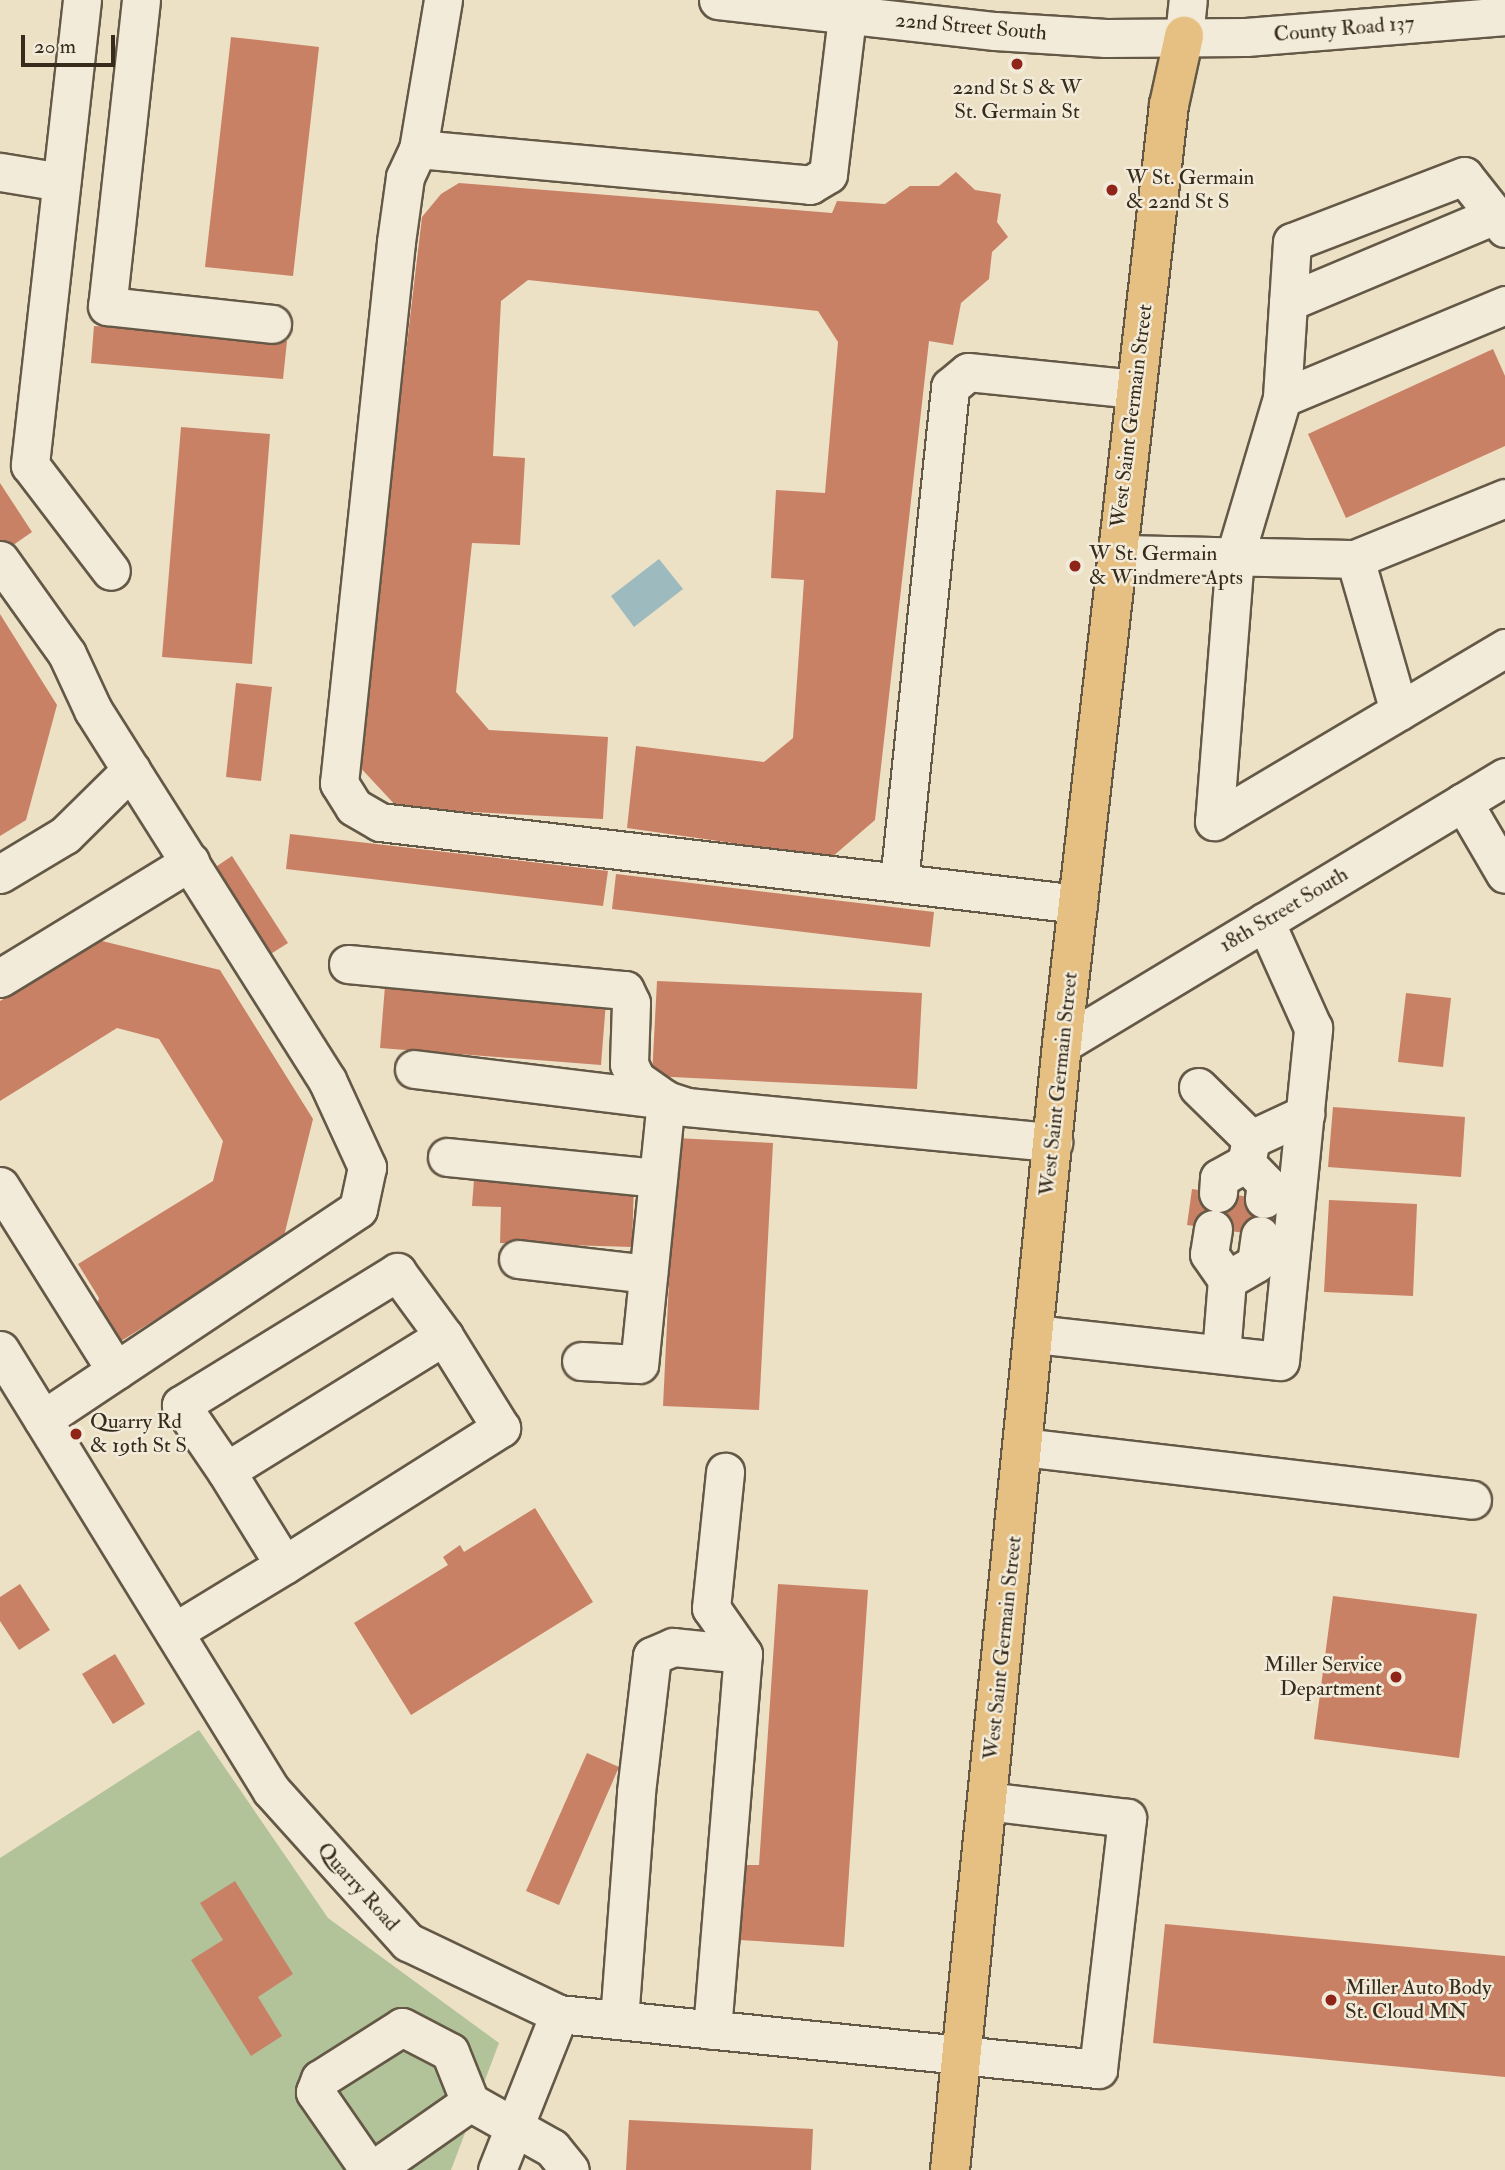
<!DOCTYPE html>
<html>
<head>
<meta charset="utf-8">
<style>
  body { margin:0 }
  #map { position:relative; width:1505px; height:2170px; overflow:hidden; background:#ece0c5; font-family:"IM FELL Double Pica",serif }
  div>[style] { position:absolute }
  .green>* { inset:0; background:#b2c39a }
  .water>* { inset:0; background:#9dbabf }
  .building>* { inset:0; background:#c98166 }
  .roads { filter:drop-shadow(2px 0 #645846) drop-shadow(-2px 0 #645846) drop-shadow(0 2px #645846) drop-shadow(0 -2px #645846) }
  .minor>* { height:37px; margin:-18.5px; padding:0 18.5px; transform-origin:18.5px; border-radius:18.5px; background:#f3ebd9 }
  .major>* { height:38px; margin:-19px; padding:0 19px; transform-origin:19px; border-radius:19px; background:#e6c082 }
  .dots>* { width:19px; height:19px; translate:-50% -50%; box-sizing:border-box; border:4px solid #f3ebd9; border-radius:50% }
  span { translate:-50% -50%; white-space:nowrap; text-align:center; line-height:1.15; -webkit-text-stroke:5px #f3ebd9; paint-order:stroke }
  .street-label { font-size:21px; color:#372b1c }
  .poi-label { font-size:21px; color:#372b1c }
  .left { translate:0 -50%; text-align:left }
  .right { translate:-100% -50%; text-align:right }
  .scale { position:absolute; left:21px; top:35px; width:94px; height:32px; box-sizing:border-box; border:4px solid #372b1c; border-top:0; padding-left:9px; font-size:21px; line-height:24px; white-space:nowrap; color:#372b1c; -webkit-text-stroke:5px #f3ebd9; paint-order:stroke }
</style>
</head>
<body>
<div id="map">
  <div class="green">
    <i style="clip-path:polygon(199px 1730px,328px 1918px,499px 2043px,451px 2170px,0 2170px,0 1858px)"></i>
  </div>
  <div class="water">
    <i style="clip-path:polygon(659px 559px,683px 589px,634px 627px,611px 596px)"></i>
  </div>
  <div class="building">
    <i style="clip-path:polygon(231px 37px,319px 47px,293px 276px,205px 267px)"></i>
    <i style="clip-path:polygon(956px 172px,975px 190px,1001px 194px,997px 222px,1008px 237px,992px 252px,989px 279px,961px 303px,953px 345px,929px 341px,875px 820px,832px 857px,627px 828px,636px 746px,764px 762px,793px 738px,804px 580px,771px 578px,776px 490px,825px 493px,838px 342px,818px 311px,528px 280px,501px 301px,493px 456px,525px 458px,520px 545px,472px 543px,456px 692px,489px 730px,608px 737px,603px 819px,398px 808px,357px 764px,422px 217px,441px 194px,459px 183px,832px 213px,837px 201px,885px 204px,910px 186px,939px 186px)"></i>
    <i style="clip-path:polygon(94px 326px,287px 341px,283px 379px,91px 363px)"></i>
    <i style="clip-path:polygon(1493px 349px,1505px 376px,1505px 446px,1346px 518px,1308px 434px)"></i>
    <i style="clip-path:polygon(181px 427px,270px 434px,252px 664px,162px 657px)"></i>
    <i style="clip-path:polygon(0 483px,32px 532px,6px 550px,0 541px)"></i>
    <i style="clip-path:polygon(0 614px,57px 705px,26px 820px,0 836px)"></i>
    <i style="clip-path:polygon(236px 683px,272px 687px,261px 781px,226px 777px)"></i>
    <i style="clip-path:polygon(290px 834px,608px 871px,603px 906px,286px 869px)"></i>
    <i style="clip-path:polygon(232px 856px,288px 943px,258px 962px,202px 876px)"></i>
    <i style="clip-path:polygon(616px 874px,934px 912px,930px 947px,612px 909px)"></i>
    <i style="clip-path:polygon(98px 940px,220px 970px,313px 1119px,283px 1240px,113px 1346px,94px 1317px,99px 1298px,78px 1264px,213px 1181px,223px 1141px,159px 1039px,117px 1028px,0 1101px,0 1001px)"></i>
    <i style="clip-path:polygon(657px 981px,922px 993px,917px 1089px,652px 1076px)"></i>
    <i style="clip-path:polygon(385px 986px,606px 1002px,601px 1065px,380px 1048px)"></i>
    <i style="clip-path:polygon(1406px 993px,1451px 998px,1443px 1067px,1398px 1062px)"></i>
    <i style="clip-path:polygon(1333px 1107px,1465px 1117px,1461px 1177px,1328px 1167px)"></i>
    <i style="clip-path:polygon(676px 1138px,773px 1143px,759px 1410px,663px 1406px)"></i>
    <i style="clip-path:polygon(474px 1179px,634px 1183px,632px 1247px,500px 1243px,501px 1207px,472px 1206px)"></i>
    <i style="clip-path:polygon(1192px 1189px,1287px 1202px,1282px 1238px,1187px 1225px)"></i>
    <i style="clip-path:polygon(1329px 1200px,1417px 1204px,1413px 1296px,1324px 1292px)"></i>
    <i style="clip-path:polygon(535px 1508px,593px 1602px,411px 1715px,354px 1623px,448px 1565px,443px 1557px,460px 1545px,464px 1552px)"></i>
    <i style="clip-path:polygon(20px 1584px,50px 1630px,19px 1650px,0 1621px,0 1597px)"></i>
    <i style="clip-path:polygon(778px 1584px,868px 1590px,844px 1947px,740px 1940px,745px 1865px,759px 1865px)"></i>
    <i style="clip-path:polygon(1333px 1596px,1477px 1614px,1459px 1758px,1314px 1739px)"></i>
    <i style="clip-path:polygon(115px 1654px,145px 1704px,113px 1724px,82px 1674px)"></i>
    <i style="clip-path:polygon(587px 1753px,619px 1767px,559px 1905px,526px 1891px)"></i>
    <i style="clip-path:polygon(235px 1881px,293px 1974px,258px 1997px,282px 2036px,251px 2056px,191px 1960px,223px 1940px,200px 1903px)"></i>
    <i style="clip-path:polygon(1165px 1924px,1505px 1956px,1505px 2077px,1153px 2043px)"></i>
    <i style="clip-path:polygon(629px 2120px,813px 2129px,811px 2170px,626px 2170px)"></i>
  </div>
  <div class="roads">
    <div class="minor">
      <i style="left:82px;top:0;width:468px;rotate:96.4deg"></i>
      <i style="left:30px;top:465px;width:133px;rotate:52.6deg"></i>
      <i style="left:141px;top:0;width:308px;rotate:96.3deg"></i>
      <i style="left:107px;top:306px;width:166px;rotate:6.2deg"></i>
      <i style="left:443px;top:0;width:151px;rotate:99.5deg"></i>
      <i style="left:418px;top:149px;width:31px;rotate:115deg"></i>
      <i style="left:405px;top:177px;width:66px;rotate:97.9deg"></i>
      <i style="left:396px;top:242px;width:544px;rotate:96.01deg"></i>
      <i style="left:339px;top:783px;width:28px;rotate:58deg"></i>
      <i style="left:354px;top:807px;width:30px;rotate:30deg"></i>
      <i style="left:380px;top:822px;width:703px;rotate:6.7deg"></i>
      <i style="left:718px;top:0;width:279px;rotate:6.4deg"></i>
      <i style="left:995px;top:31px;width:111px;rotate:3.6deg"></i>
      <i style="left:1106px;top:38px;width:140px;rotate:-0.4deg"></i>
      <i style="left:1246px;top:37px;width:260px;rotate:-4.6deg"></i>
      <i style="left:1184px;top:36px;width:36px;rotate:-84deg"></i>
      <i style="left:418px;top:149px;width:394px;rotate:5.2deg"></i>
      <i style="left:810px;top:185px;width:21px;rotate:-31deg"></i>
      <i style="left:828px;top:174px;width:159px;rotate:-83.1deg"></i>
      <i style="left:0;top:172px;width:62px;rotate:9.3deg"></i>
      <i style="left:1505px;top:228px;width:66px;rotate:-128.3deg"></i>
      <i style="left:1464px;top:176px;width:184px;rotate:159deg"></i>
      <i style="left:1292px;top:242px;width:156px;rotate:93.7deg"></i>
      <i style="left:1282px;top:398px;width:242px;rotate:-22.6deg"></i>
      <i style="left:1288px;top:302px;width:222px;rotate:-22.8deg"></i>
      <i style="left:1282px;top:398px;width:165px;rotate:106.6deg"></i>
      <i style="left:1235px;top:556px;width:266px;rotate:94.5deg"></i>
      <i style="left:1214px;top:821px;width:339px;rotate:-30.7deg"></i>
      <i style="left:1117px;top:554px;width:238px;rotate:1.2deg"></i>
      <i style="left:0;top:560px;width:115px;rotate:54.5deg"></i>
      <i style="left:67px;top:654px;width:62px;rotate:65.1deg"></i>
      <i style="left:93px;top:710px;width:438px;rotate:57.7deg"></i>
      <i style="left:327px;top:1080px;width:96px;rotate:65.3deg"></i>
      <i style="left:367px;top:1167px;width:43px;rotate:102.1deg"></i>
      <i style="left:358px;top:1209px;width:379px;rotate:146.3deg"></i>
      <i style="left:1399px;top:711px;width:158px;rotate:-106.1deg"></i>
      <i style="left:1355px;top:559px;width:162px;rotate:-22.1deg"></i>
      <i style="left:1463px;top:802px;width:83px;rotate:59.7deg"></i>
      <i style="left:0;top:874px;width:76px;rotate:-31deg"></i>
      <i style="left:65px;top:835px;width:93px;rotate:-44.6deg"></i>
      <i style="left:899px;top:882px;width:498px;rotate:-84.1deg"></i>
      <i style="left:950px;top:387px;width:23px;rotate:-40deg"></i>
      <i style="left:968px;top:372px;width:168px;rotate:5.8deg"></i>
      <i style="left:348px;top:964px;width:278px;rotate:5.4deg"></i>
      <i style="left:625px;top:990px;width:14px;rotate:65deg"></i>
      <i style="left:631px;top:1003px;width:61px;rotate:91.9deg"></i>
      <i style="left:629px;top:1064px;width:17px;rotate:65deg"></i>
      <i style="left:636px;top:1079px;width:37px;rotate:35deg"></i>
      <i style="left:666px;top:1100px;width:22px;rotate:18deg"></i>
      <i style="left:687px;top:1107px;width:368px;rotate:5.5deg"></i>
      <i style="left:0;top:978px;width:223px;rotate:-31.4deg"></i>
      <i style="left:1062px;top:1044px;width:517px;rotate:-31.08deg"></i>
      <i style="left:414px;top:1069px;width:254px;rotate:7deg"></i>
      <i style="left:666px;top:1100px;width:265px;rotate:95.8deg"></i>
      <i style="left:639px;top:1364px;width:58px;rotate:-177deg"></i>
      <i style="left:1198px;top:1087px;width:74px;rotate:44.5deg"></i>
      <i style="left:447px;top:1157px;width:212px;rotate:5.7deg"></i>
      <i style="left:1246px;top:1163px;width:29px;rotate:46deg"></i>
      <i style="left:1266px;top:1184px;width:15px;rotate:98deg"></i>
      <i style="left:0;top:1186px;width:218px;rotate:57.9deg"></i>
      <i style="left:1218px;top:1193px;width:15px;rotate:-86deg"></i>
      <i style="left:1219px;top:1178px;width:31px;rotate:-29deg"></i>
      <i style="left:1246px;top:1163px;width:25px;rotate:-78deg"></i>
      <i style="left:1251px;top:1139px;width:60px;rotate:-24.8deg"></i>
      <i style="left:1213px;top:1229px;width:25px;rotate:99deg"></i>
      <i style="left:1209px;top:1254px;width:32px;rotate:55deg"></i>
      <i style="left:1227px;top:1280px;width:34px;rotate:-30deg"></i>
      <i style="left:1256px;top:1263px;width:28px;rotate:-82deg"></i>
      <i style="left:518px;top:1259px;width:131px;rotate:6.6deg"></i>
      <i style="left:1034px;top:1334px;width:247px;rotate:6.3deg"></i>
      <i style="left:1280px;top:1361px;width:335px;rotate:-84.3deg"></i>
      <i style="left:1313px;top:1028px;width:117px;rotate:-114.2deg"></i>
      <i style="left:0;top:1350px;width:517px;rotate:58.37deg"></i>
      <i style="left:271px;top:1790px;width:205px;rotate:48deg"></i>
      <i style="left:408px;top:1942px;width:167px;rotate:25.5deg"></i>
      <i style="left:559px;top:2014px;width:542px;rotate:5.83deg"></i>
      <i style="left:1098px;top:2069px;width:253px;rotate:-83.4deg"></i>
      <i style="left:1127px;top:1818px;width:141px;rotate:-173.1deg"></i>
      <i style="left:1221px;top:1354px;width:74px;rotate:-85.4deg"></i>
      <i style="left:1023px;top:1447px;width:452px;rotate:6.7deg"></i>
      <i style="left:226px;top:1471px;width:80px;rotate:-124.3deg"></i>
      <i style="left:181px;top:1405px;width:254px;rotate:-31.6deg"></i>
      <i style="left:397px;top:1272px;width:79px;rotate:53.7deg"></i>
      <i style="left:174px;top:1632px;width:129px;rotate:-31.3deg"></i>
      <i style="left:284px;top:1565px;width:257px;rotate:-32.3deg"></i>
      <i style="left:501px;top:1428px;width:108px;rotate:-121.8deg"></i>
      <i style="left:444px;top:1336px;width:256px;rotate:148.2deg"></i>
      <i style="left:226px;top:1471px;width:110px;rotate:58.3deg"></i>
      <i style="left:619px;top:2020px;width:229px;rotate:-85.7deg"></i>
      <i style="left:636px;top:1792px;width:137px;rotate:-83.3deg"></i>
      <i style="left:652px;top:1656px;width:23px;rotate:-23deg"></i>
      <i style="left:673px;top:1647px;width:70px;rotate:5.7deg"></i>
      <i style="left:712px;top:2030px;width:377px;rotate:-85.3deg"></i>
      <i style="left:743px;top:1654px;width:56px;rotate:-124.8deg"></i>
      <i style="left:711px;top:1608px;width:137px;rotate:-84.1deg"></i>
      <i style="left:369px;top:2170px;width:95px;rotate:-124.7deg"></i>
      <i style="left:315px;top:2092px;width:14px;rotate:-69deg"></i>
      <i style="left:320px;top:2079px;width:97px;rotate:-32.4deg"></i>
      <i style="left:402px;top:2027px;width:54px;rotate:27.5deg"></i>
      <i style="left:450px;top:2052px;width:54px;rotate:68.2deg"></i>
      <i style="left:470px;top:2102px;width:94px;rotate:29.3deg"></i>
      <i style="left:552px;top:2148px;width:28px;rotate:51deg"></i>
      <i style="left:373px;top:2170px;width:118px;rotate:-35deg"></i>
      <i style="left:497px;top:2170px;width:168px;rotate:-68.3deg"></i>
    </div>
    <div class="major">
      <i style="left:950px;top:2170px;width:1132px;rotate:-84.32deg"></i>
      <i style="left:1062px;top:1044px;width:945px;rotate:-83.5deg"></i>
      <i style="left:1169px;top:105px;width:71px;rotate:-77.7deg"></i>
    </div>
  </div>
  <div class="dots">
    <i style="left:1017px;top:64px;background:#8f2418"></i>
    <i style="left:1112px;top:190px;background:#8f2418"></i>
    <i style="left:1075px;top:566px;background:#8f2418"></i>
    <i style="left:76px;top:1434px;background:#8f2418"></i>
    <i style="left:1396px;top:1677px;background:#8f2418"></i>
    <i style="left:1331px;top:2000px;background:#8f2418"></i>
  </div>
  <div class="street-label">
    <span style="left:971px;top:27px;rotate:5deg">22nd Street South</span>
    <span style="left:1344px;top:29px;rotate:-5deg">County Road 137</span>
    <span style="left:1132px;top:416px;rotate:-83deg">West Saint Germain Street</span>
    <span style="left:1284px;top:910px;rotate:-31deg">18th Street South</span>
    <span style="left:1059px;top:1084px;rotate:-84deg">West Saint Germain Street</span>
    <span style="left:1003px;top:1648px;rotate:-84deg">West Saint Germain Street</span>
    <span style="left:358px;top:1887px;rotate:48deg">Quarry Road</span>
  </div>
  <div class="poi-label">
    <span style="left:1017px;top:100px">22nd St S &amp; W<br>St. Germain St</span>
    <span class="left" style="left:1126px;top:190px">W St. Germain<br>&amp; 22nd St S</span>
    <span class="left" style="left:1089px;top:566px">W St. Germain<br>&amp; Windmere Apts</span>
    <span class="left" style="left:90px;top:1434px">Quarry Rd<br>&amp; 19th St S</span>
    <span class="right" style="left:1382px;top:1677px">Miller Service<br>Department</span>
    <span class="left" style="left:1345px;top:2000px">Miller Auto Body<br>St. Cloud MN</span>
  </div>
  <div class="scale">20 m</div>
</div>
</body>
</html>
